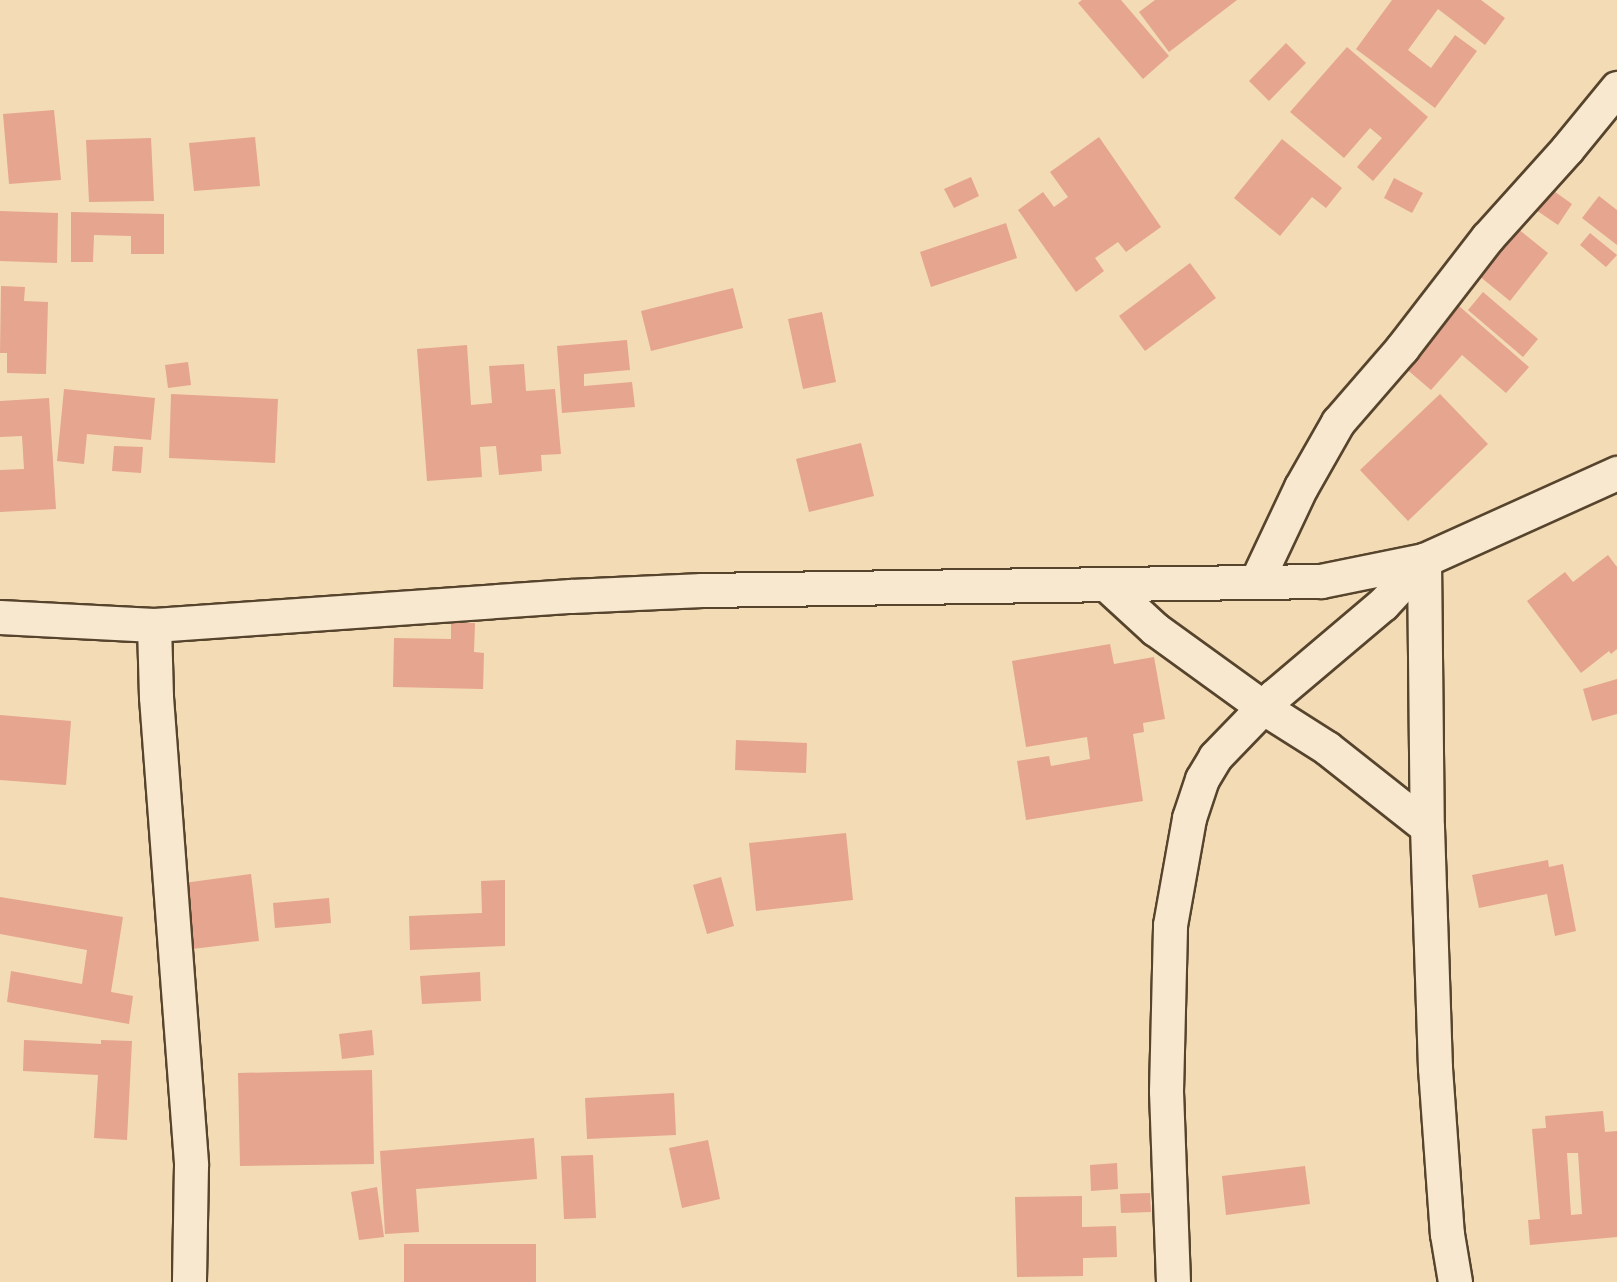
<!DOCTYPE html>
<html>
<head>
<meta charset="utf-8">
<style>
  body { margin:0 }
  #map { position:relative; width:1617px; height:1282px; overflow:hidden; background:#f3dbb5; font-family:Vollkorn,serif }
  div>[style] { position:absolute }
  .building>* { inset:0; background:#e5a58e }
  .roads { filter:drop-shadow(2px 0 #57442d) drop-shadow(-2px 0 #57442d) drop-shadow(0 2px #57442d) drop-shadow(0 -2px #57442d) }
  .minor>* { height:33px; margin:-16.5px; padding:0 16.5px; transform-origin:16.5px; border-radius:16.5px; background:#f7e8cf }
  span { translate:-50% -50%; white-space:nowrap; text-align:center; line-height:1.15; -webkit-text-stroke:6px #f7e8cf; paint-order:stroke }
</style>
</head>
<body>
<div id="map">
  <div class="building">
    <i style="clip-path:polygon(1082px 0,1121px 0,1169px 56px,1143px 79px,1078px 3px)"></i>
    <i style="clip-path:polygon(1155px 0,1237px 0,1169px 52px,1139px 12px)"></i>
    <i style="clip-path:polygon(1392px 0,1481px 0,1505px 18px,1485px 45px,1438px 9px,1408px 50px,1431px 68px,1455px 35px,1477px 51px,1435px 108px,1356px 49px)"></i>
    <i style="clip-path:polygon(1286px 43px,1306px 63px,1269px 101px,1249px 81px)"></i>
    <i style="clip-path:polygon(1347px 47px,1428px 117px,1373px 181px,1357px 167px,1382px 138px,1370px 128px,1344px 158px,1290px 112px)"></i>
    <i style="clip-path:polygon(54px 110px,61px 180px,9px 184px,3px 114px)"></i>
    <i style="clip-path:polygon(255px 137px,260px 186px,194px 191px,189px 143px)"></i>
    <i style="clip-path:polygon(1099px 137px,1161px 227px,1126px 252px,1118px 242px,1095px 258px,1104px 271px,1076px 292px,1018px 210px,1043px 192px,1054px 207px,1068px 197px,1050px 172px)"></i>
    <i style="clip-path:polygon(151px 138px,154px 201px,89px 202px,86px 140px)"></i>
    <i style="clip-path:polygon(1282px 139px,1342px 188px,1326px 208px,1312px 197px,1280px 236px,1234px 198px)"></i>
    <i style="clip-path:polygon(971px 177px,979px 196px,954px 208px,944px 189px)"></i>
    <i style="clip-path:polygon(1394px 178px,1423px 193px,1412px 213px,1384px 198px)"></i>
    <i style="clip-path:polygon(1551px 189px,1572px 204px,1558px 225px,1536px 210px)"></i>
    <i style="clip-path:polygon(1599px 196px,1617px 210px,1617px 245px,1582px 218px)"></i>
    <i style="clip-path:polygon(0 211px,58px 213px,57px 263px,0 261px)"></i>
    <i style="clip-path:polygon(71px 212px,164px 214px,164px 254px,131px 254px,131px 236px,94px 235px,93px 262px,71px 262px)"></i>
    <i style="clip-path:polygon(1006px 223px,1017px 258px,931px 287px,920px 252px)"></i>
    <i style="clip-path:polygon(1512px 224px,1548px 253px,1510px 301px,1473px 271px)"></i>
    <i style="clip-path:polygon(1590px 233px,1617px 255px,1606px 267px,1580px 245px)"></i>
    <i style="clip-path:polygon(1190px 263px,1216px 298px,1145px 351px,1119px 316px)"></i>
    <i style="clip-path:polygon(1px 286px,25px 287px,24px 301px,48px 302px,46px 374px,7px 373px,7px 353px,0 353px)"></i>
    <i style="clip-path:polygon(733px 288px,743px 328px,651px 351px,641px 311px)"></i>
    <i style="clip-path:polygon(1483px 292px,1538px 339px,1523px 357px,1468px 310px)"></i>
    <i style="clip-path:polygon(1451px 299px,1529px 367px,1506px 393px,1462px 355px,1431px 390px,1397px 361px)"></i>
    <i style="clip-path:polygon(822px 312px,836px 382px,803px 389px,788px 319px)"></i>
    <i style="clip-path:polygon(627px 340px,630px 370px,584px 374px,584px 386px,632px 382px,635px 407px,562px 413px,557px 346px)"></i>
    <i style="clip-path:polygon(467px 345px,471px 405px,492px 403px,489px 366px,524px 364px,526px 391px,555px 389px,561px 454px,541px 455px,542px 471px,499px 475px,496px 446px,480px 447px,482px 477px,427px 481px,417px 349px)"></i>
    <i style="clip-path:polygon(188px 362px,191px 385px,168px 388px,165px 365px)"></i>
    <i style="clip-path:polygon(64px 389px,155px 398px,151px 440px,87px 434px,84px 464px,57px 461px)"></i>
    <i style="clip-path:polygon(171px 394px,278px 399px,275px 463px,169px 458px)"></i>
    <i style="clip-path:polygon(1440px 394px,1488px 444px,1408px 521px,1360px 470px)"></i>
    <i style="clip-path:polygon(49px 398px,56px 509px,0 512px,0 470px,24px 469px,22px 436px,0 437px,0 401px)"></i>
    <i style="clip-path:polygon(861px 443px,874px 496px,809px 512px,796px 459px)"></i>
    <i style="clip-path:polygon(114px 446px,143px 447px,141px 473px,112px 471px)"></i>
    <i style="clip-path:polygon(1608px 555px,1617px 567px,1617px 649px,1611px 654px,1609px 651px,1581px 673px,1527px 601px,1565px 572px,1573px 582px)"></i>
    <i style="clip-path:polygon(451px 623px,475px 623px,474px 652px,484px 653px,483px 689px,393px 687px,394px 638px,451px 639px)"></i>
    <i style="clip-path:polygon(1110px 644px,1114px 664px,1154px 657px,1165px 719px,1143px 723px,1144px 732px,1133px 734px,1143px 801px,1026px 820px,1017px 761px,1049px 756px,1051px 766px,1090px 759px,1087px 737px,1026px 747px,1012px 661px)"></i>
    <i style="clip-path:polygon(1617px 679px,1617px 714px,1592px 721px,1583px 689px)"></i>
    <i style="clip-path:polygon(0 715px,71px 721px,66px 785px,0 780px)"></i>
    <i style="clip-path:polygon(736px 740px,807px 743px,806px 773px,735px 770px)"></i>
    <i style="clip-path:polygon(846px 833px,853px 900px,756px 911px,749px 843px)"></i>
    <i style="clip-path:polygon(1548px 860px,1549px 867px,1563px 864px,1576px 931px,1555px 936px,1547px 894px,1479px 908px,1472px 875px)"></i>
    <i style="clip-path:polygon(251px 874px,259px 941px,184px 950px,176px 884px)"></i>
    <i style="clip-path:polygon(721px 877px,734px 926px,707px 934px,693px 885px)"></i>
    <i style="clip-path:polygon(505px 880px,505px 946px,410px 950px,409px 916px,482px 913px,481px 881px)"></i>
    <i style="clip-path:polygon(0 897px,123px 917px,111px 992px,133px 996px,129px 1024px,7px 1002px,11px 971px,82px 984px,87px 950px,0 934px)"></i>
    <i style="clip-path:polygon(329px 898px,331px 923px,275px 928px,273px 903px)"></i>
    <i style="clip-path:polygon(480px 972px,481px 1001px,422px 1004px,420px 976px)"></i>
    <i style="clip-path:polygon(372px 1030px,374px 1055px,342px 1059px,339px 1034px)"></i>
    <i style="clip-path:polygon(24px 1040px,101px 1044px,101px 1040px,132px 1041px,127px 1140px,94px 1138px,98px 1075px,23px 1071px)"></i>
    <i style="clip-path:polygon(372px 1070px,374px 1164px,240px 1166px,238px 1073px)"></i>
    <i style="clip-path:polygon(674px 1093px,676px 1135px,587px 1139px,585px 1098px)"></i>
    <i style="clip-path:polygon(evenodd,1603px 1111px,1605px 1132px,1617px 1131px,1617px 1237px,1530px 1245px,1528px 1220px,1540px 1219px,1532px 1129px,1546px 1128px,1545px 1116px,1603px 1111px,1567px 1153px,1578px 1153px,1582px 1214px,1571px 1215px,1567px 1153px)"></i>
    <i style="clip-path:polygon(534px 1138px,537px 1179px,416px 1189px,419px 1232px,385px 1234px,380px 1151px)"></i>
    <i style="clip-path:polygon(708px 1140px,720px 1199px,682px 1208px,669px 1148px)"></i>
    <i style="clip-path:polygon(593px 1155px,596px 1218px,564px 1219px,561px 1156px)"></i>
    <i style="clip-path:polygon(1117px 1163px,1118px 1189px,1091px 1191px,1090px 1165px)"></i>
    <i style="clip-path:polygon(1305px 1166px,1310px 1204px,1226px 1215px,1222px 1176px)"></i>
    <i style="clip-path:polygon(377px 1187px,384px 1237px,359px 1240px,351px 1192px)"></i>
    <i style="clip-path:polygon(1150px 1193px,1151px 1212px,1121px 1213px,1120px 1194px)"></i>
    <i style="clip-path:polygon(1082px 1196px,1082px 1227px,1116px 1226px,1117px 1257px,1083px 1258px,1083px 1276px,1017px 1277px,1015px 1197px)"></i>
    <i style="clip-path:polygon(404px 1244px,536px 1244px,536px 1282px,404px 1282px)"></i>
  </div>
  <div class="roads">
    <div class="minor">
      <i style="left:1424px;top:560px;width:267px;rotate:89.4deg"></i>
      <i style="left:1427px;top:827px;width:241px;rotate:88.1deg"></i>
      <i style="left:1435px;top:1068px;width:166px;rotate:85.9deg"></i>
      <i style="left:1447px;top:1234px;width:49px;rotate:80.5deg"></i>
      <i style="left:1256px;top:582px;width:105px;rotate:-64.7deg"></i>
      <i style="left:1301px;top:487px;width:75px;rotate:-60.4deg"></i>
      <i style="left:1338px;top:422px;width:98px;rotate:-49.1deg"></i>
      <i style="left:1402px;top:348px;width:139px;rotate:-52.3deg"></i>
      <i style="left:1487px;top:238px;width:120px;rotate:-48deg"></i>
      <i style="left:1567px;top:149px;width:79px;rotate:-50.7deg"></i>
      <i style="left:1106px;top:584px;width:67px;rotate:42.6deg"></i>
      <i style="left:1155px;top:629px;width:135px;rotate:35.9deg"></i>
      <i style="left:1264px;top:708px;width:75px;rotate:32.4deg"></i>
      <i style="left:1327px;top:748px;width:127px;rotate:38.3deg"></i>
      <i style="left:0;top:617px;width:154px;rotate:3deg"></i>
      <i style="left:154px;top:625px;width:418px;rotate:-4deg"></i>
      <i style="left:571px;top:596px;width:131px;rotate:-2.6deg"></i>
      <i style="left:702px;top:590px;width:619px;rotate:-0.83deg"></i>
      <i style="left:1321px;top:581px;width:105px;rotate:-11.5deg"></i>
      <i style="left:1424px;top:560px;width:212px;rotate:-24.3deg"></i>
      <i style="left:154px;top:625px;width:72px;rotate:88.4deg"></i>
      <i style="left:156px;top:697px;width:469px;rotate:85.7deg"></i>
      <i style="left:191px;top:1165px;width:117px;rotate:91deg"></i>
      <i style="left:1173px;top:1282px;width:191px;rotate:-92.1deg"></i>
      <i style="left:1166px;top:1091px;width:166px;rotate:-88.6deg"></i>
      <i style="left:1170px;top:925px;width:109px;rotate:-79.9deg"></i>
      <i style="left:1189px;top:818px;width:41px;rotate:-71.6deg"></i>
      <i style="left:1202px;top:779px;width:26px;rotate:-59deg"></i>
      <i style="left:1215px;top:757px;width:85px;rotate:-46deg"></i>
      <i style="left:1274px;top:696px;width:143px;rotate:-40.2deg"></i>
      <i style="left:1383px;top:604px;width:60px;rotate:-47deg"></i>
    </div>
  </div>
</div>
</body>
</html>
